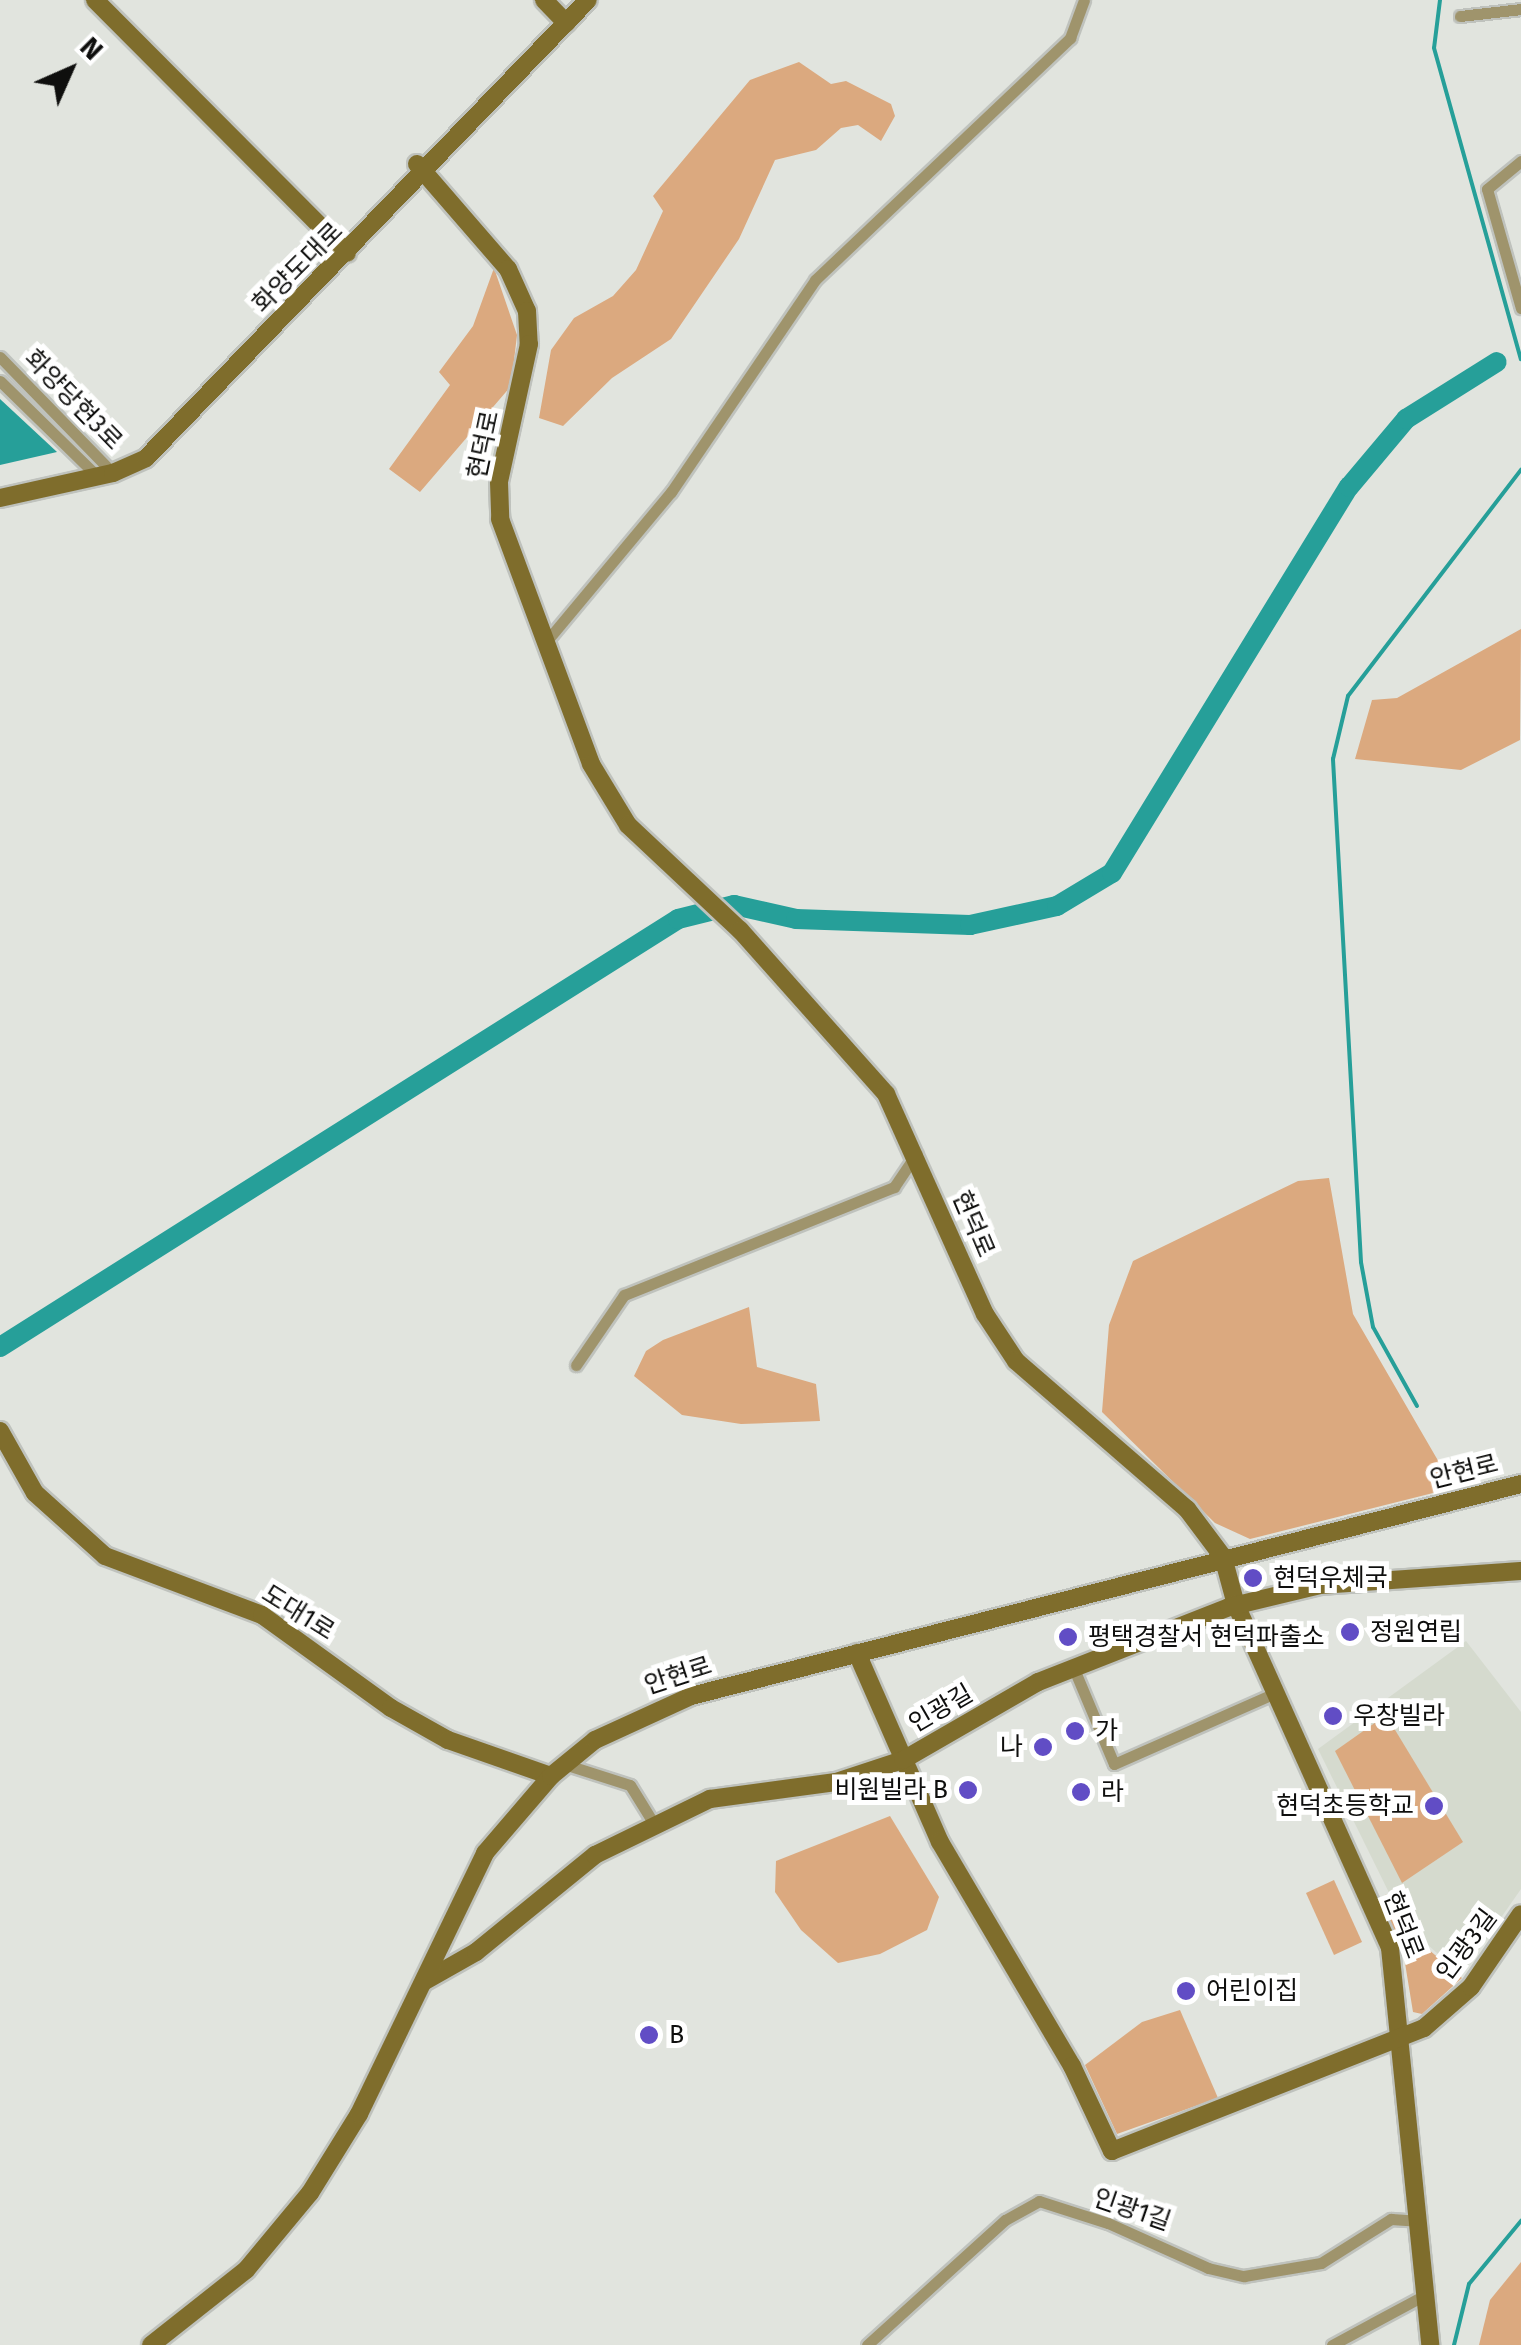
<!DOCTYPE html>
<html>
<head>
<meta charset="utf-8">
<style>
  body { margin:0 }
  #map { position:relative; width:1521px; height:2345px; overflow:hidden; background:#e1e4de; font-family:"Fira Sans","Noto Sans KR",sans-serif }
  div>[style] { position:absolute }
  .built>* { inset:0; background:#d5dace }
  .green>* { inset:0; background:#dba97f }
  .water>* { inset:0; background:#269f99 }
  .stream>* { height:4px; margin:-2px; padding:0 2px; transform-origin:2px; border-radius:2px; background:#269f99 }
  .river>* { height:20px; margin:-10px; padding:0 10px; transform-origin:10px; border-radius:10px; background:#269f99 }
  .roads { filter:drop-shadow(2px 0 #bfc2bd) drop-shadow(-2px 0 #bfc2bd) drop-shadow(0 2px #bfc2bd) drop-shadow(0 -2px #bfc2bd) }
  .street>* { height:11px; margin:-5.5px; padding:0 5.5px; transform-origin:5.5px; border-radius:5.5px; background:#9f946c }
  .secondary>* { height:18px; margin:-9px; padding:0 9px; transform-origin:9px; border-radius:9px; background:#7f6d2c }
  .dots>* { width:28px; height:28px; translate:-50% -50%; box-sizing:border-box; border:5px solid #fff; border-radius:50% }
  span { translate:-50% -50%; white-space:nowrap; text-align:center; line-height:1.15; -webkit-text-stroke:10px #fff; paint-order:stroke }
  .street-label { font-size:25px; color:#0f0f0e }
  .poi-label { font-size:25px; color:#0f0f0e }
  .left { translate:0 -50%; text-align:left }
  .right { translate:-100% -50%; text-align:right }
  .north { position:absolute; left:20px; top:20px; width:100px; height:100px; -webkit-text-stroke:8px #fff; paint-order:stroke; rotate:45deg; font-size:28px; font-weight:700; line-height:40px; text-align:center; color:#0f0f0e }
  .north::after { content:''; display:block; margin:auto; width:35px; height:45px; background:#0f0f0e; clip-path:polygon(50% 0,100% 100%,50% 72%,0 100%) }
</style>
</head>
<body>
<div id="map">
  <div class="built">
    <i style="clip-path:polygon(1466px 1641px,1521px 1712px,1521px 1889px,1461px 1975px,1404px 1923px,1318px 1749px)"></i>
  </div>
  <div class="green">
    <i style="clip-path:polygon(799px 62px,831px 84px,846px 81px,891px 104px,895px 116px,881px 141px,858px 125px,841px 128px,816px 150px,775px 160px,739px 239px,671px 339px,612px 378px,563px 426px,539px 418px,551px 350px,574px 318px,613px 296px,636px 270px,663px 211px,653px 196px,750px 80px)"></i>
    <i style="clip-path:polygon(494px 268px,517px 335px,511px 386px,420px 492px,389px 469px,450px 385px,439px 372px,473px 326px)"></i>
    <i style="clip-path:polygon(1521px 629px,1520px 740px,1461px 770px,1355px 759px,1372px 700px,1397px 698px)"></i>
    <i style="clip-path:polygon(1329px 1178px,1353px 1314px,1451px 1483px,1437px 1492px,1250px 1539px,1215px 1523px,1102px 1412px,1109px 1325px,1133px 1261px,1298px 1181px)"></i>
    <i style="clip-path:polygon(749px 1307px,757px 1367px,816px 1384px,820px 1421px,741px 1424px,682px 1415px,634px 1376px,646px 1351px,663px 1340px)"></i>
    <i style="clip-path:polygon(1386px 1715px,1463px 1842px,1402px 1883px,1335px 1751px)"></i>
    <i style="clip-path:polygon(890px 1816px,939px 1897px,927px 1930px,880px 1954px,838px 1963px,801px 1930px,775px 1892px,776px 1861px)"></i>
    <i style="clip-path:polygon(1334px 1880px,1362px 1942px,1334px 1955px,1306px 1893px)"></i>
    <i style="clip-path:polygon(1386px 1894px,1401px 1926px,1462px 1978px,1422px 2014px,1413px 2012px,1404px 1957px,1383px 1911px)"></i>
    <i style="clip-path:polygon(1180px 2010px,1218px 2098px,1117px 2134px,1085px 2065px,1142px 2022px)"></i>
    <i style="clip-path:polygon(1521px 2262px,1521px 2345px,1479px 2345px,1490px 2300px)"></i>
  </div>
  <div class="water">
    <i style="clip-path:polygon(0 399px,57px 452px,0 465px)"></i>
  </div>
  <div class="stream">
    <i style="left:1440px;top:0;width:48px;rotate:97.1deg"></i>
    <i style="left:1434px;top:48px;width:323px;rotate:74.4deg"></i>
    <i style="left:1417px;top:1406px;width:90px;rotate:-119.1deg"></i>
    <i style="left:1373px;top:1327px;width:66px;rotate:-100.5deg"></i>
    <i style="left:1361px;top:1262px;width:504px;rotate:-93.19deg"></i>
    <i style="left:1333px;top:759px;width:65px;rotate:-76.6deg"></i>
    <i style="left:1348px;top:696px;width:285px;rotate:-52.6deg"></i>
    <i style="left:1454px;top:2345px;width:63px;rotate:-76.2deg"></i>
    <i style="left:1469px;top:2284px;width:82px;rotate:-50.5deg"></i>
  </div>
  <div class="river">
    <i style="left:0;top:1347px;width:802px;rotate:-32.26deg"></i>
    <i style="left:678px;top:919px;width:58px;rotate:-14deg"></i>
    <i style="left:734px;top:905px;width:64px;rotate:12.7deg"></i>
    <i style="left:796px;top:919px;width:174px;rotate:2deg"></i>
    <i style="left:970px;top:925px;width:89px;rotate:-12.3deg"></i>
    <i style="left:1057px;top:906px;width:64px;rotate:-31deg"></i>
    <i style="left:1112px;top:873px;width:453px;rotate:-58.5deg"></i>
    <i style="left:1349px;top:487px;width:89px;rotate:-50deg"></i>
    <i style="left:1406px;top:419px;width:107px;rotate:-32.1deg"></i>
  </div>
  <div class="roads">
    <div class="street">
      <i style="left:1460px;top:16px;width:61px;rotate:-6.5deg"></i>
      <i style="left:1521px;top:161px;width:44px;rotate:140.5deg"></i>
      <i style="left:1487px;top:189px;width:124px;rotate:74.1deg"></i>
      <i style="left:0;top:357px;width:162px;rotate:45.8deg"></i>
      <i style="left:0;top:381px;width:136px;rotate:44.4deg"></i>
      <i style="left:545px;top:643px;width:197px;rotate:-50.2deg"></i>
      <i style="left:671px;top:492px;width:256px;rotate:-55.8deg"></i>
      <i style="left:815px;top:280px;width:352px;rotate:-43.5deg"></i>
      <i style="left:1070px;top:38px;width:40px;rotate:-69.8deg"></i>
      <i style="left:576px;top:1365px;width:85px;rotate:-55.6deg"></i>
      <i style="left:624px;top:1295px;width:291px;rotate:-21.8deg"></i>
      <i style="left:894px;top:1187px;width:40px;rotate:-56deg"></i>
      <i style="left:1074px;top:1669px;width:103px;rotate:67.2deg"></i>
      <i style="left:1114px;top:1764px;width:176px;rotate:-23.8deg"></i>
      <i style="left:564px;top:1764px;width:69px;rotate:17.7deg"></i>
      <i style="left:630px;top:1785px;width:46px;rotate:58.4deg"></i>
      <i style="left:867px;top:2345px;width:186px;rotate:-42.2deg"></i>
      <i style="left:1005px;top:2220px;width:39px;rotate:-29deg"></i>
      <i style="left:1039px;top:2201px;width:72px;rotate:17.7deg"></i>
      <i style="left:1108px;top:2223px;width:110px;rotate:24.2deg"></i>
      <i style="left:1208px;top:2268px;width:37px;rotate:13deg"></i>
      <i style="left:1244px;top:2276px;width:78px;rotate:-9.6deg"></i>
      <i style="left:1321px;top:2263px;width:83px;rotate:-32.2deg"></i>
      <i style="left:1391px;top:2219px;width:26px;rotate:4deg"></i>
      <i style="left:1332px;top:2345px;width:106px;rotate:-28.3deg"></i>
    </div>
    <div class="secondary">
      <i style="left:95px;top:0;width:357px;rotate:45.1deg"></i>
      <i style="left:544px;top:0;width:32px;rotate:46deg"></i>
      <i style="left:417px;top:164px;width:139px;rotate:49.1deg"></i>
      <i style="left:508px;top:269px;width:46px;rotate:65.7deg"></i>
      <i style="left:527px;top:311px;width:33px;rotate:87deg"></i>
      <i style="left:529px;top:344px;width:141px;rotate:102.3deg"></i>
      <i style="left:499px;top:482px;width:37px;rotate:88deg"></i>
      <i style="left:500px;top:519px;width:261px;rotate:69.6deg"></i>
      <i style="left:591px;top:764px;width:71px;rotate:58.8deg"></i>
      <i style="left:628px;top:825px;width:154px;rotate:43.2deg"></i>
      <i style="left:740px;top:930px;width:220px;rotate:48.3deg"></i>
      <i style="left:886px;top:1094px;width:241px;rotate:65.8deg"></i>
      <i style="left:985px;top:1314px;width:56px;rotate:56.6deg"></i>
      <i style="left:1016px;top:1361px;width:226px;rotate:40.9deg"></i>
      <i style="left:1187px;top:1509px;width:60px;rotate:53.1deg"></i>
      <i style="left:1223px;top:1557px;width:50px;rotate:74.8deg"></i>
      <i style="left:1236px;top:1605px;width:376px;rotate:65.8deg"></i>
      <i style="left:1390px;top:1948px;width:399px;rotate:84.2deg"></i>
      <i style="left:0;top:498px;width:116px;rotate:-12.5deg"></i>
      <i style="left:113px;top:473px;width:36px;rotate:-24deg"></i>
      <i style="left:146px;top:458px;width:636px;rotate:-46.02deg"></i>
      <i style="left:0;top:1431px;width:71px;rotate:60.6deg"></i>
      <i style="left:35px;top:1493px;width:94px;rotate:42deg"></i>
      <i style="left:105px;top:1556px;width:168px;rotate:20.6deg"></i>
      <i style="left:262px;top:1615px;width:159px;rotate:35.8deg"></i>
      <i style="left:391px;top:1708px;width:65px;rotate:29.3deg"></i>
      <i style="left:448px;top:1740px;width:109px;rotate:19.3deg"></i>
      <i style="left:857px;top:1653px;width:206px;rotate:66.3deg"></i>
      <i style="left:940px;top:1842px;width:260px;rotate:59.5deg"></i>
      <i style="left:1072px;top:2066px;width:94px;rotate:64.8deg"></i>
      <i style="left:1112px;top:2151px;width:335px;rotate:-21.5deg"></i>
      <i style="left:1424px;top:2028px;width:62px;rotate:-41.1deg"></i>
      <i style="left:1471px;top:1987px;width:88px;rotate:-55.6deg"></i>
      <i style="left:425px;top:1981px;width:59px;rotate:-29.6deg"></i>
      <i style="left:476px;top:1952px;width:154px;rotate:-39.2deg"></i>
      <i style="left:595px;top:1855px;width:128px;rotate:-26deg"></i>
      <i style="left:710px;top:1799px;width:127px;rotate:-7.7deg"></i>
      <i style="left:836px;top:1782px;width:71px;rotate:-18.2deg"></i>
      <i style="left:903px;top:1760px;width:156px;rotate:-30deg"></i>
      <i style="left:1038px;top:1682px;width:205px;rotate:-21.4deg"></i>
      <i style="left:1229px;top:1607px;width:94px;rotate:-13.6deg"></i>
      <i style="left:1320px;top:1585px;width:201px;rotate:-4deg"></i>
      <i style="left:151px;top:2345px;width:121px;rotate:-38.3deg"></i>
      <i style="left:246px;top:2270px;width:100px;rotate:-50.3deg"></i>
      <i style="left:310px;top:2193px;width:93px;rotate:-58.2deg"></i>
      <i style="left:359px;top:2114px;width:290px;rotate:-64.2deg"></i>
      <i style="left:485px;top:1853px;width:101px;rotate:-49.4deg"></i>
      <i style="left:551px;top:1776px;width:57px;rotate:-39.3deg"></i>
      <i style="left:595px;top:1740px;width:106px;rotate:-24.6deg"></i>
      <i style="left:691px;top:1696px;width:857px;rotate:-14.33deg"></i>
    </div>
  </div>
  <div class="dots">
    <i style="left:1253px;top:1578px;background:#614dc5"></i>
    <i style="left:1350px;top:1632px;background:#614dc5"></i>
    <i style="left:1068px;top:1637px;background:#614dc5"></i>
    <i style="left:1333px;top:1716px;background:#614dc5"></i>
    <i style="left:1075px;top:1731px;background:#614dc5"></i>
    <i style="left:1043px;top:1747px;background:#614dc5"></i>
    <i style="left:968px;top:1790px;background:#614dc5"></i>
    <i style="left:1081px;top:1792px;background:#614dc5"></i>
    <i style="left:1434px;top:1806px;background:#614dc5"></i>
    <i style="left:1186px;top:1991px;background:#614dc5"></i>
    <i style="left:649px;top:2035px;background:#614dc5"></i>
  </div>
  <div class="street-label">
    <span style="left:298px;top:268px;rotate:-45deg">화양도대로</span>
    <span style="left:73px;top:400px;rotate:46deg">화양당현3로</span>
    <span style="left:484px;top:445px;rotate:-78deg">현덕로</span>
    <span style="left:973px;top:1224px;rotate:67deg">현덕로</span>
    <span style="left:1464px;top:1472px;rotate:-14deg">안현로</span>
    <span style="left:298px;top:1613px;rotate:32deg">도대1로</span>
    <span style="left:678px;top:1676px;rotate:-18deg">안현로</span>
    <span style="left:941px;top:1709px;rotate:-30deg">인광길</span>
    <span style="left:1403px;top:1925px;rotate:69deg">현덕로</span>
    <span style="left:1467px;top:1945px;rotate:-53deg">인광3길</span>
    <span style="left:1132px;top:2210px;rotate:19deg">인광1길</span>
  </div>
  <div class="poi-label">
    <span class="left" style="left:1273px;top:1578px">현덕우체국</span>
    <span class="left" style="left:1370px;top:1632px">정원연립</span>
    <span class="left" style="left:1088px;top:1637px">평택경찰서 현덕파출소</span>
    <span class="left" style="left:1353px;top:1716px">우창빌라</span>
    <span class="left" style="left:1095px;top:1731px">가</span>
    <span class="right" style="left:1023px;top:1747px">나</span>
    <span class="right" style="left:948px;top:1790px">비원빌라 B</span>
    <span class="left" style="left:1101px;top:1792px">라</span>
    <span class="right" style="left:1414px;top:1806px">현덕초등학교</span>
    <span class="left" style="left:1206px;top:1991px">어린이집</span>
    <span class="left" style="left:669px;top:2035px">B</span>
  </div>
  <div class="north">N</div>
</div>
</body>
</html>
